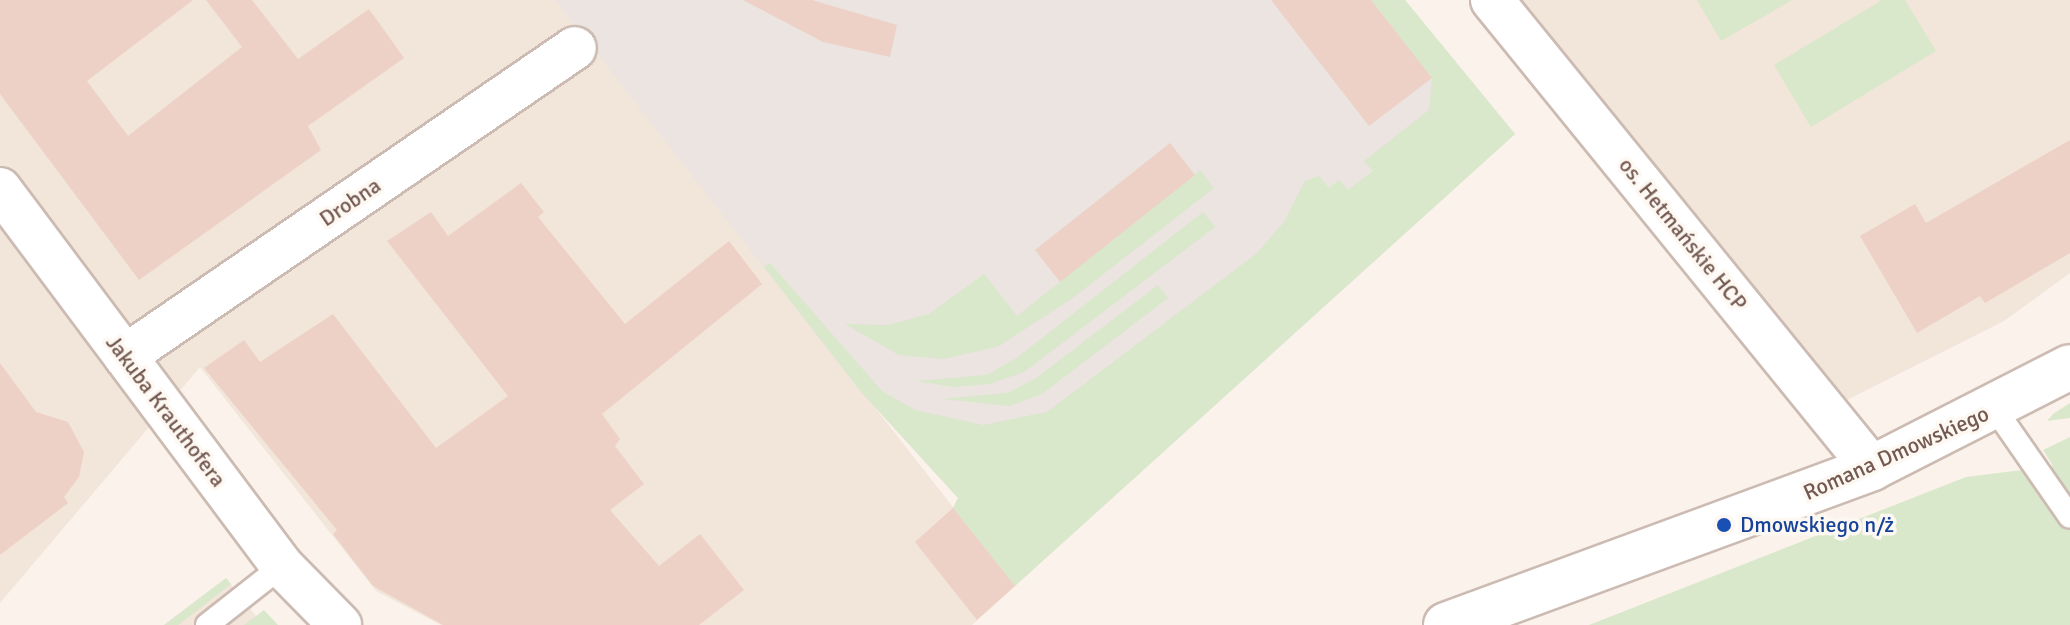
<!DOCTYPE html>
<html>
<head>
<meta charset="utf-8">
<style>
  body { margin:0 }
  #map { position:relative; width:2070px; height:625px; overflow:hidden; background:#fbf3eb; font-family:Signika,sans-serif }
  div>[style] { position:absolute }
  .residential>* { inset:0; background:#f2e5da }
  .industrial>* { inset:0; background:#ebe4e0 }
  .green>* { inset:0; background:#d9e7cb }
  .building>* { inset:0; background:#edd1c6 }
  .roads { filter:drop-shadow(2px 0 #ccbbb2) drop-shadow(-2px 0 #ccbbb2) drop-shadow(0 2px #ccbbb2) drop-shadow(0 -2px #ccbbb2) }
  .service>* { height:22px; margin:-11px; padding:0 11px; transform-origin:11px; border-radius:11px; background:#fff }
  .minor>* { height:42px; margin:-21px; padding:0 21px; transform-origin:21px; border-radius:21px; background:#fff }
  .tertiary>* { height:44px; margin:-22px; padding:0 22px; transform-origin:22px; border-radius:22px; background:#fff }
  .dots>* { width:22px; height:22px; translate:-50% -50%; box-sizing:border-box; border:4px solid #fdf8f2; border-radius:50% }
  span { translate:-50% -50%; white-space:nowrap; text-align:center; line-height:1.15; -webkit-text-stroke:7px #fdf8f2; paint-order:stroke }
  .street-label { font-size:22px; color:#745951 }
  .transit-label { font-size:22px; color:#164399 }
  .left { translate:0 -50%; text-align:left }
</style>
</head>
<body>
<div id="map">
  <div class="residential">
    <i style="clip-path:polygon(0 0,555px 0,1015px 586px,972px 625px,441px 625px,376px 591px,200px 367px,0 603px)"></i>
    <i style="clip-path:polygon(1498px 0,2070px 0,2070px 273px,2004px 321px,1839px 404px)"></i>
    <i style="clip-path:polygon(226px 578px,263px 625px,164px 625px)"></i>
  </div>
  <div class="industrial">
    <i style="clip-path:polygon(555px 0,1405px 0,1515px 134px,1015px 586px,953px 508px,958px 498px,862px 393px)"></i>
  </div>
  <div class="green">
    <i style="clip-path:polygon(1371px 0,1405px 0,1515px 134px,1015px 586px,953px 508px,958px 498px,862px 393px,764px 267px,770px 263px,882px 391px,915px 410px,983px 425px,1047px 412px,1256px 254px,1284px 222px,1305px 181px,1319px 176px,1329px 188px,1339px 180px,1348px 190px,1373px 171px,1364px 161px,1429px 110px,1432px 78px)"></i>
    <i style="clip-path:polygon(1697px 0,1792px 0,1721px 41px)"></i>
    <i style="clip-path:polygon(1882px 0,1905px 0,1936px 51px,1811px 127px,1774px 65px)"></i>
    <i style="clip-path:polygon(1200px 170px,1214px 188px,1074px 297px,999px 346px,944px 359px,899px 355px,845px 324px,888px 325px,929px 314px,984px 274px,1017px 316px)"></i>
    <i style="clip-path:polygon(1203px 212px,1215px 227px,1024px 372px,990px 384px,953px 387px,917px 381px,987px 375px,1018px 357px)"></i>
    <i style="clip-path:polygon(1158px 285px,1168px 298px,1042px 394px,1010px 406px,942px 399px,1007px 393px,1035px 379px)"></i>
    <i style="clip-path:polygon(2070px 403px,2070px 418px,2047px 421px,2053px 414px)"></i>
    <i style="clip-path:polygon(2070px 437px,2070px 625px,1589px 625px,1966px 477px,2053px 466px,2043px 450px)"></i>
    <i style="clip-path:polygon(226px 578px,231px 584px,178px 625px,164px 625px)"></i>
    <i style="clip-path:polygon(264px 610px,278px 625px,244px 625px)"></i>
  </div>
  <div class="building">
    <i style="clip-path:polygon(0 0,193px 0,87px 81px,128px 136px,242px 47px,206px 0,252px 0,298px 59px,369px 9px,404px 58px,308px 126px,321px 150px,139px 280px,0 94px)"></i>
    <i style="clip-path:polygon(743px 0,812px 0,897px 25px,890px 57px,823px 42px)"></i>
    <i style="clip-path:polygon(1271px 0,1371px 0,1432px 78px,1369px 126px)"></i>
    <i style="clip-path:polygon(2070px 140px,2070px 253px,1985px 303px,1980px 296px,1917px 333px,1860px 236px,1915px 204px,1926px 223px)"></i>
    <i style="clip-path:polygon(1170px 143px,1195px 175px,1060px 282px,1035px 250px)"></i>
    <i style="clip-path:polygon(521px 183px,544px 212px,538px 217px,625px 324px,729px 241px,762px 284px,602px 414px,620px 439px,615px 446px,644px 484px,610px 510px,659px 566px,700px 534px,744px 590px,699px 625px,443px 625px,373px 586px,333px 534px,337px 530px,204px 368px,244px 340px,260px 362px,333px 314px,436px 448px,508px 396px,387px 241px,431px 212px,448px 236px)"></i>
    <i style="clip-path:polygon(0 363px,36px 412px,68px 422px,84px 452px,79px 477px,64px 497px,68px 503px,0 555px)"></i>
    <i style="clip-path:polygon(953px 508px,1015px 586px,977px 620px,915px 542px)"></i>
  </div>
  <div class="roads">
    <div class="service">
      <i style="left:1995px;top:409px;width:131px;rotate:55.2deg"></i>
      <i style="left:207px;top:625px;width:95px;rotate:-38.2deg"></i>
    </div>
    <div class="minor">
      <i style="left:1492px;top:0;width:603px;rotate:50.92deg"></i>
      <i style="left:0;top:189px;width:471px;rotate:53.2deg"></i>
      <i style="left:282px;top:566px;width:83px;rotate:45.5deg"></i>
      <i style="left:125px;top:356px;width:545px;rotate:-34.39deg"></i>
    </div>
    <div class="tertiary">
      <i style="left:1446px;top:625px;width:454px;rotate:-20.2deg"></i>
      <i style="left:1872px;top:468px;width:222px;rotate:-27deg"></i>
    </div>
  </div>
  <div class="dots">
    <i style="left:1724px;top:525px;background:#1a4fb4"></i>
  </div>
  <div class="street-label">
    <span style="left:350px;top:202px;rotate:-34deg">Drobna</span>
    <span style="left:1683px;top:234px;rotate:51deg">os. Hetmańskie HCP</span>
    <span style="left:166px;top:411px;rotate:53deg">Jakuba Krauthofera</span>
    <span style="left:1896px;top:453px;rotate:-24deg">Romana Dmowskiego</span>
  </div>
  <div class="transit-label">
    <span class="left" style="left:1740px;top:525px">Dmowskiego n/ż</span>
  </div>
</div>
</body>
</html>
